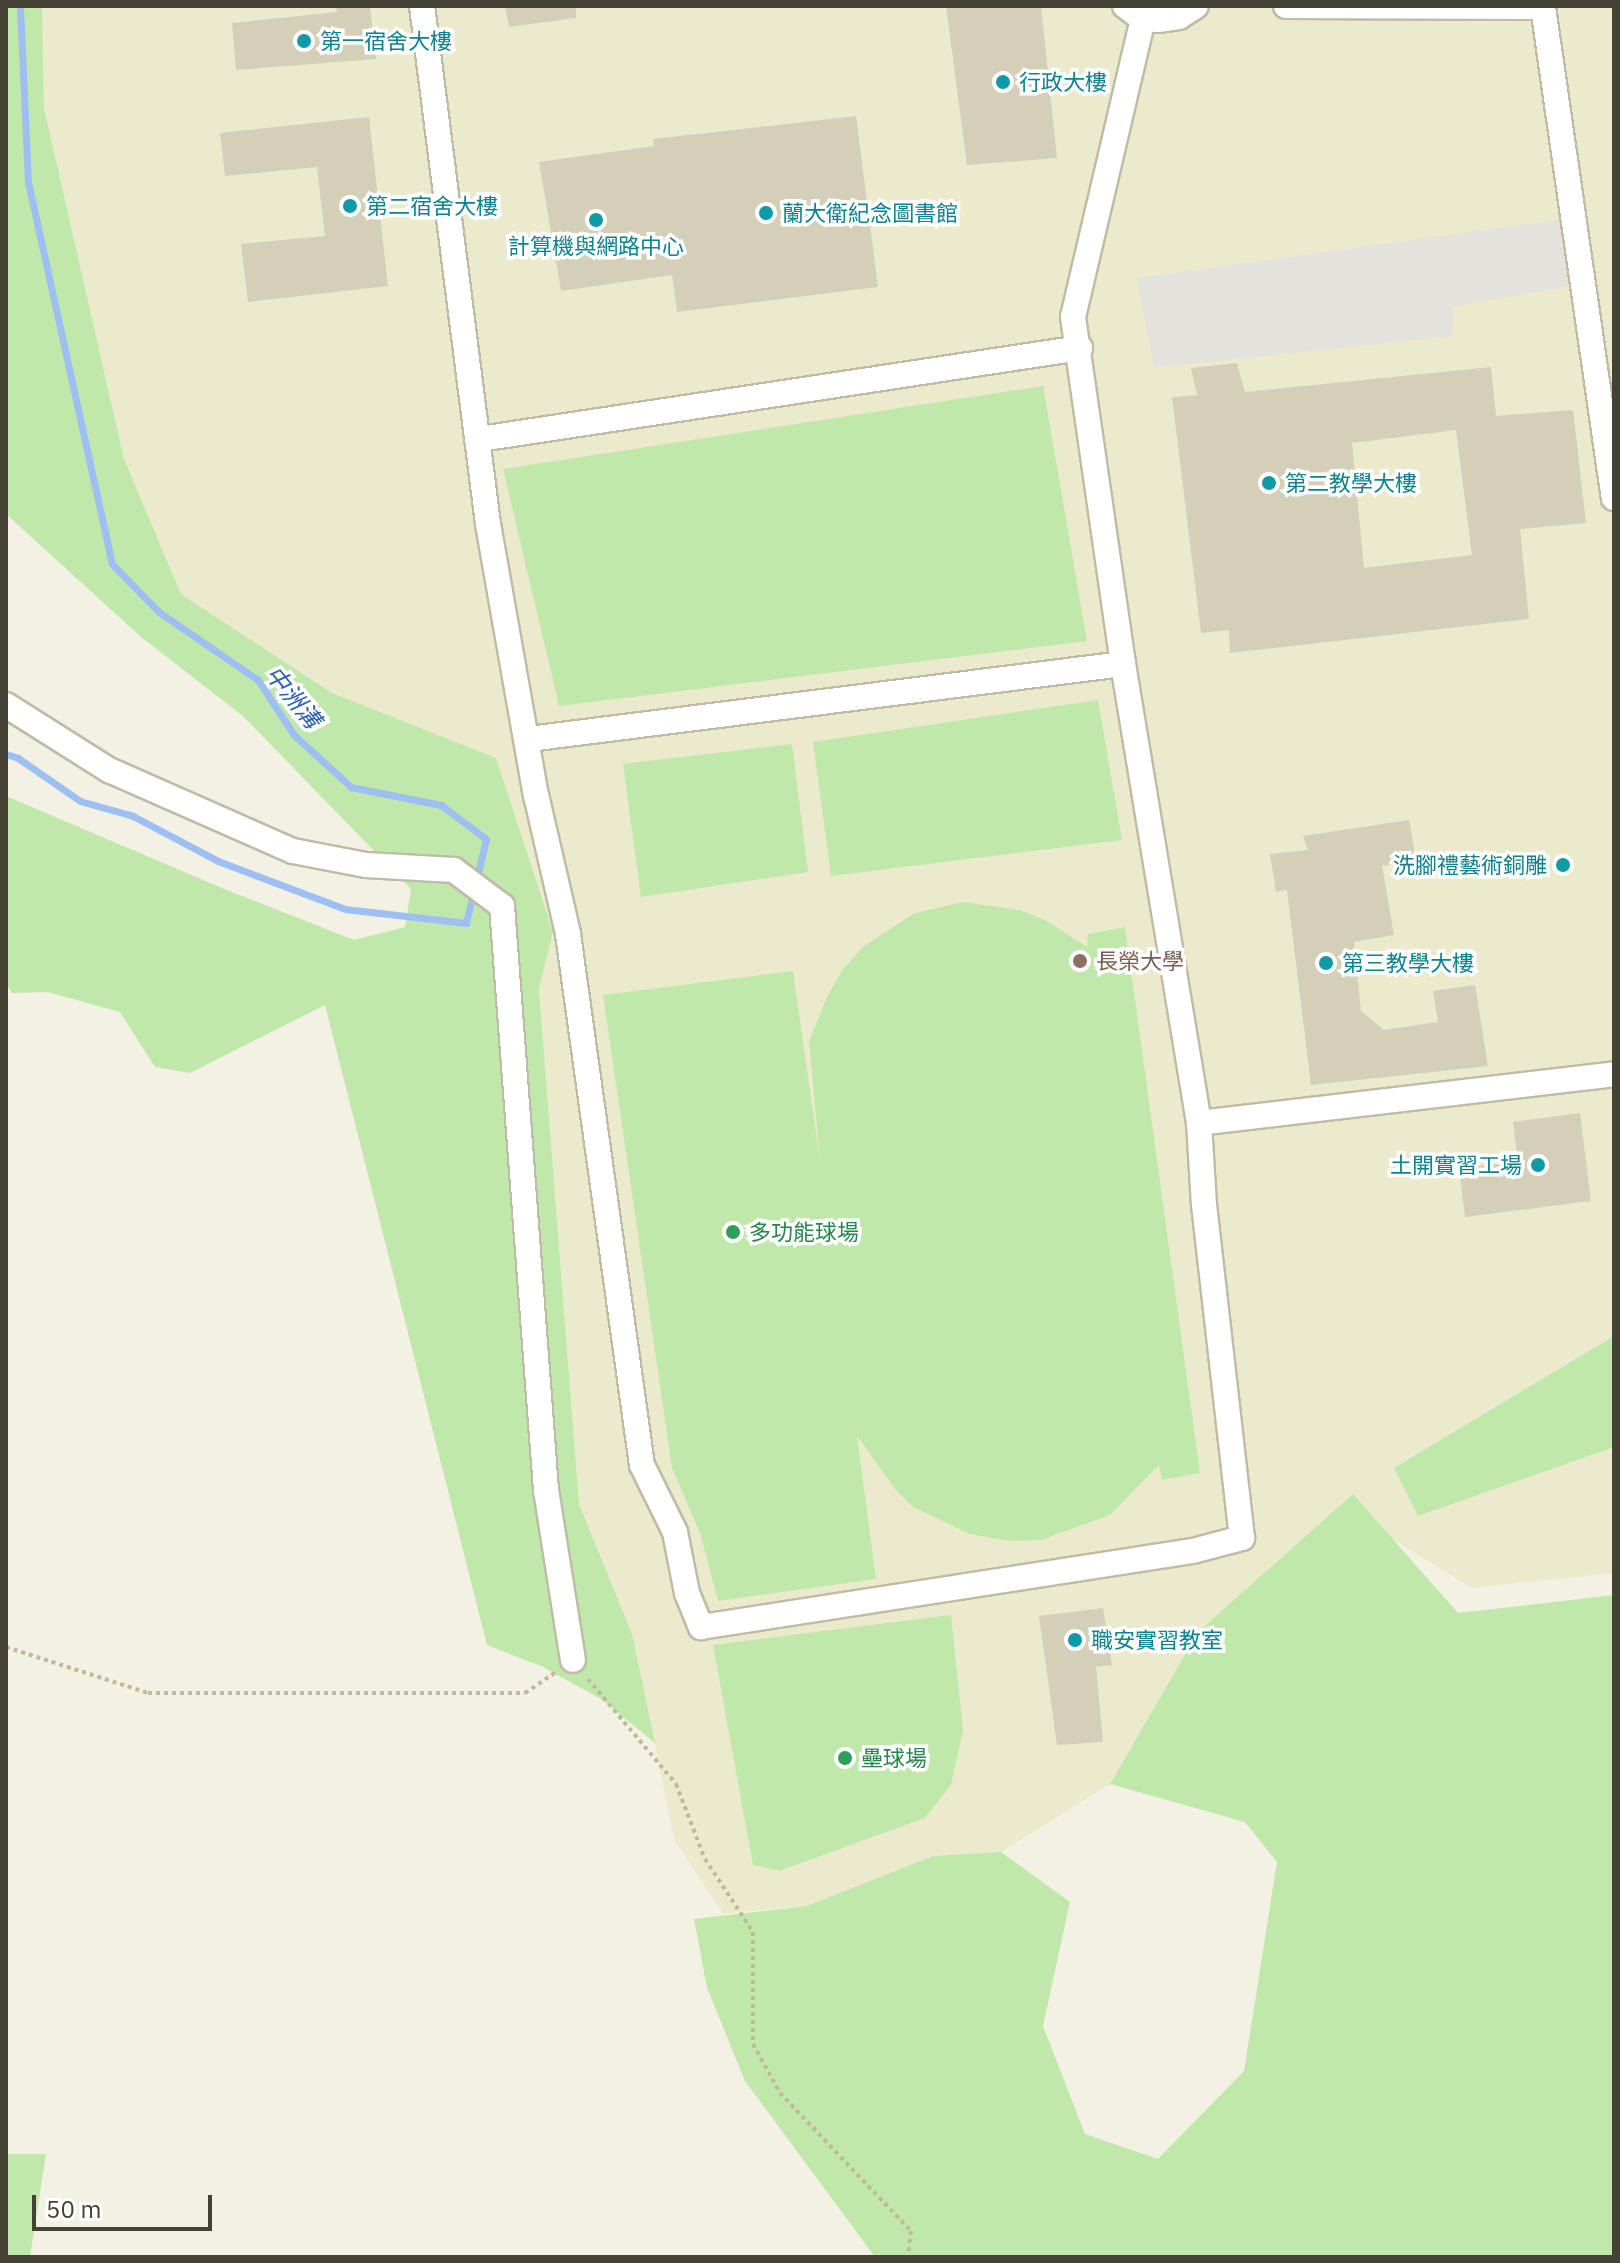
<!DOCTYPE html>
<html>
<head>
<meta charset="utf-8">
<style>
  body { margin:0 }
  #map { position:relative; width:1620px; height:2263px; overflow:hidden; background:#f3f1e4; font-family:"IBM Plex Sans","Noto Sans TC",sans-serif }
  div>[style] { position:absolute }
  .education>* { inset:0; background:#eceacd }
  .green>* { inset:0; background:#c1e8ab }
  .parking>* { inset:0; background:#e3e2dd }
  .stream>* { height:7px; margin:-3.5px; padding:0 3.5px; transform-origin:3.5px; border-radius:3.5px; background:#9ebff2 }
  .building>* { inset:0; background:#d4cfb9 }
  .path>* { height:4px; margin-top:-2px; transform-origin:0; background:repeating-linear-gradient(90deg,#c0ba97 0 4px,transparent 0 8px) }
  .roads { filter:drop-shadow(2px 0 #bebba6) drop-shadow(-2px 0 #bebba6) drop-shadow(0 2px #bebba6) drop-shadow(0 -2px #bebba6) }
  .minor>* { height:24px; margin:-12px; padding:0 12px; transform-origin:12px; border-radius:12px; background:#fff }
  .dots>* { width:22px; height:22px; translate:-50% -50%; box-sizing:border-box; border:4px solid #fff; border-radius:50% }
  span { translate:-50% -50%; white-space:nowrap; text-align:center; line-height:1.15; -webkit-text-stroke:7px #fff; paint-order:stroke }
  .culture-label { font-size:22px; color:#0d838f }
  .left { translate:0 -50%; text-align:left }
  .right { translate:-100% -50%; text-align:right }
  .education-label { font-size:22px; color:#785e54 }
  .leisure-label { font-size:22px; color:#27864d }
  .water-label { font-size:24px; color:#2a5eb3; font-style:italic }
  .frame { position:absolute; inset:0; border:8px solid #454134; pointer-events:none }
  .scale { position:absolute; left:32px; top:2195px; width:180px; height:36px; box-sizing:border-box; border:4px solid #454134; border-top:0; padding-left:10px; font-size:24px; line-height:28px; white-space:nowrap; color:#454134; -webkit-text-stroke:6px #fff; paint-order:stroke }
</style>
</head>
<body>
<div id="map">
  <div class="education">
    <i style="clip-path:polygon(42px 6px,1614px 6px,1614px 1573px,1472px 1588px,1348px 1512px,1198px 1632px,1110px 1784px,1001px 1852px,933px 1856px,807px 1906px,723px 1914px,674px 1839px,632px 1634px,579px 1504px,539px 989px,553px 932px,496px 759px,332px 693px,181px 594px,124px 459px,44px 108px)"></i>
  </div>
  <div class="green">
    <i style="clip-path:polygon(6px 6px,42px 6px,44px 108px,124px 459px,181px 594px,332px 693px,496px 758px,553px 932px,539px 989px,579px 1504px,632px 1634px,655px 1743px,601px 1699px,541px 1666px,487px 1645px,325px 1005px,190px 1073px,155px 1067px,120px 1012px,48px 992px,12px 993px,6px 983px,6px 796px,222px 888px,354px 940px,405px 927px,411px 889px,244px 717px,141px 637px,6px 514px)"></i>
    <i style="clip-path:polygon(1043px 386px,1087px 641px,559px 706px,503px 469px)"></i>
    <i style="clip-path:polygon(1098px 700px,1122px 840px,831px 876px,813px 742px)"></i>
    <i style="clip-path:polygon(792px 744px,808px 872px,641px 897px,623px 764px)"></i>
    <i style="clip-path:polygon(962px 902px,1020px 910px,1047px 921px,1087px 947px,1088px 934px,1125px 927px,1200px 1473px,1162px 1480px,1159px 1465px,1110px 1515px,1041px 1540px,1010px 1541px,970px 1534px,913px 1507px,895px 1489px,857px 1436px,876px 1579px,718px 1601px,700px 1533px,672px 1468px,603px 995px,793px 971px,820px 1161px,809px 1041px,828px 995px,843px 969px,863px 947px,913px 914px)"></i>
    <i style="clip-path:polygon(1614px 1336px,1614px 1447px,1418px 1516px,1394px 1468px)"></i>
    <i style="clip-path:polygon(1353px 1494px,1458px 1613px,1614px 1595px,1614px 2257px,875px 2257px,745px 2081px,707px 1988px,694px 1919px,807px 1906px,933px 1856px,1001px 1852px,1070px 1902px,1043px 2026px,1085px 2134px,1158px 2159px,1244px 2071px,1277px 1862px,1245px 1822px,1110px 1784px,1198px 1632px)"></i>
    <i style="clip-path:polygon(951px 1615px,963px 1731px,951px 1785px,925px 1818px,779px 1871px,753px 1865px,713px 1645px)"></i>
    <i style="clip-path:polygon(6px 2154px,46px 2154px,30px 2257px,6px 2257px)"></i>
  </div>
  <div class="parking">
    <i style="clip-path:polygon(1572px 218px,1584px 284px,1453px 306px,1452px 336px,1154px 368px,1137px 278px)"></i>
  </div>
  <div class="stream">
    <i style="left:6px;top:754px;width:13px;rotate:18deg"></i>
    <i style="left:18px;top:758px;width:75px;rotate:34.7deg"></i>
    <i style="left:80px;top:801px;width:55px;rotate:15.8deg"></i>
    <i style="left:133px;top:816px;width:96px;rotate:27.9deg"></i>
    <i style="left:218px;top:861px;width:136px;rotate:20.7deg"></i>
    <i style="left:345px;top:909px;width:122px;rotate:6.6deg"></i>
    <i style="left:466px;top:923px;width:86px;rotate:-76.6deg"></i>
    <i style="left:486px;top:839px;width:56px;rotate:-142.9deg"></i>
    <i style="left:441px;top:805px;width:92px;rotate:-168.7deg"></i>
    <i style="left:351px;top:787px;width:77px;rotate:-137.6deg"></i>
    <i style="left:294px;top:735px;width:66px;rotate:-123.2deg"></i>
    <i style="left:258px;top:680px;width:120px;rotate:-145.5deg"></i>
    <i style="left:159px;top:612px;width:67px;rotate:-134.4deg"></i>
    <i style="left:112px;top:564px;width:390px;rotate:-102.4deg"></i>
    <i style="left:28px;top:183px;width:177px;rotate:-92.6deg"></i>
  </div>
  <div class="building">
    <i style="clip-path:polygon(336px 6px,370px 6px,376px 59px,236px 70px,232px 23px,337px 12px)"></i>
    <i style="clip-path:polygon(505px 6px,576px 6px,576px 18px,509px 27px)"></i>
    <i style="clip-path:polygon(946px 6px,1041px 6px,1057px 158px,967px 165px)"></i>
    <i style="clip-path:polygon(856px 116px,878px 287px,677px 312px,672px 275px,561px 291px,539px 162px,654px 146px,653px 139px)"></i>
    <i style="clip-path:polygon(369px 117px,388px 286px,248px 302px,241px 244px,325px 236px,317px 167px,225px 176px,220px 133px)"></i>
    <i style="clip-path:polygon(evenodd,1237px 363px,1245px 392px,1491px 367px,1496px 416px,1573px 410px,1586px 523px,1520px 529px,1529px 619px,1230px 653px,1229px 630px,1201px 633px,1172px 397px,1197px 395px,1191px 368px,1237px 363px,1456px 430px,1472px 555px,1364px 568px,1352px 443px,1456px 430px)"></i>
    <i style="clip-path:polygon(1409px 820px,1416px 860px,1382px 866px,1394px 935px,1354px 942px,1361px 1011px,1384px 1030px,1438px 1022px,1433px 991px,1475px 985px,1488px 1066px,1311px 1085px,1287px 890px,1276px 892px,1270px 854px,1308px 850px,1303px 836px)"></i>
    <i style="clip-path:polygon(1580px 1113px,1591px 1201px,1465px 1217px,1459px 1168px,1518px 1162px,1513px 1122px)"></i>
    <i style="clip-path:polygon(1103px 1608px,1112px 1665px,1096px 1667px,1103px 1742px,1057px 1745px,1039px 1616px)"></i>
  </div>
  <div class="path">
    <i style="left:6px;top:1647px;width:149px;rotate:17.9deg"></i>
    <i style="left:148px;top:1693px;width:377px"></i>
    <i style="left:525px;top:1693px;width:37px;rotate:-34deg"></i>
    <i style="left:588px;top:1679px;width:137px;rotate:50deg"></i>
    <i style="left:676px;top:1784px;width:80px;rotate:68.9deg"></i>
    <i style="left:705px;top:1859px;width:87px;rotate:56.7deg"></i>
    <i style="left:753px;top:1932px;width:112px;rotate:90deg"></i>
    <i style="left:753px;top:2044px;width:56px;rotate:61.1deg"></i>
    <i style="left:780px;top:2093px;width:190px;rotate:46.5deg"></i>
    <i style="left:911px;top:2231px;width:26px;rotate:97deg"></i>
  </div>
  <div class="roads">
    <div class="minor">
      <i style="left:422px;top:6px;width:522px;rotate:82.74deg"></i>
      <i style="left:488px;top:524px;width:275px;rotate:80deg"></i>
      <i style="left:536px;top:795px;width:143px;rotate:77deg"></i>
      <i style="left:568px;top:934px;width:536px;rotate:82.07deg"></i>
      <i style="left:642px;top:1465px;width:75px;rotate:63.8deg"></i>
      <i style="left:675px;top:1532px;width:62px;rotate:78.9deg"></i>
      <i style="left:687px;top:1593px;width:37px;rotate:68deg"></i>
      <i style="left:701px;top:1627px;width:498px;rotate:-8.8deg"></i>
      <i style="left:1193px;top:1551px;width:51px;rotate:-14.9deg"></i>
      <i style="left:1242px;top:1538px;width:334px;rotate:-96.5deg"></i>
      <i style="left:1204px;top:1206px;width:83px;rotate:-93.4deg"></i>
      <i style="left:1199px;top:1123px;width:465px;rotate:-99.4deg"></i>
      <i style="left:1123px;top:664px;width:351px;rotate:-98.2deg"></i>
      <i style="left:1073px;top:317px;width:306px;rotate:-76.8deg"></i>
      <i style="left:1125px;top:6px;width:22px;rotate:36deg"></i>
      <i style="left:1143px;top:19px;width:15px;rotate:4deg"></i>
      <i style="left:1158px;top:20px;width:21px;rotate:-8deg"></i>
      <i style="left:1179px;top:17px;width:20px;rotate:-33deg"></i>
      <i style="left:1286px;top:6px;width:257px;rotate:0.2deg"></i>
      <i style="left:1543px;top:7px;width:496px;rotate:81.8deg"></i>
      <i style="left:480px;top:439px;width:607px;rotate:-8.62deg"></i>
      <i style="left:6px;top:705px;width:122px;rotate:32.3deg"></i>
      <i style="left:109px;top:770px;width:201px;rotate:23.8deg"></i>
      <i style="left:293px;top:851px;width:74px;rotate:10.9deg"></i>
      <i style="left:366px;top:865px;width:88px;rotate:3.3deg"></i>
      <i style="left:454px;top:870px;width:60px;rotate:36.9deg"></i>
      <i style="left:502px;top:906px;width:586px;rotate:85.69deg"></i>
      <i style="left:546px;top:1490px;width:172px;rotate:81deg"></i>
      <i style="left:529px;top:739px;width:599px;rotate:-7.2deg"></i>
      <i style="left:1199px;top:1123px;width:418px;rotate:-6.7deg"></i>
    </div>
  </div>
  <div class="dots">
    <i style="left:304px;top:41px;background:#0f9aa8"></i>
    <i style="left:1003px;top:82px;background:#0f9aa8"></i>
    <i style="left:350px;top:206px;background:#0f9aa8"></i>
    <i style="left:766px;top:213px;background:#0f9aa8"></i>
    <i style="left:596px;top:220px;background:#0f9aa8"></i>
    <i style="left:1269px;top:483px;background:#0f9aa8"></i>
    <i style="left:1563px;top:865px;background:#0f9aa8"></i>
    <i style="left:1080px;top:961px;background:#8d6e63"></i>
    <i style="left:1326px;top:963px;background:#0f9aa8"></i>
    <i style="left:1538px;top:1165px;background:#0f9aa8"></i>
    <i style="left:733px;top:1232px;background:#2e9e5b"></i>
    <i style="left:1075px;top:1640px;background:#0f9aa8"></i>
    <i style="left:845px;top:1758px;background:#2e9e5b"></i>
  </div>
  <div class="culture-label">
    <span class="left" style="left:320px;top:41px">第一宿舍大樓</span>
    <span class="left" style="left:1019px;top:82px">行政大樓</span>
    <span class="left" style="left:366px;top:206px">第二宿舍大樓</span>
    <span class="left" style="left:782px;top:213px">蘭大衛紀念圖書館</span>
    <span style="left:596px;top:246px">計算機與網路中心</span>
    <span class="left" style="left:1285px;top:483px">第二教學大樓</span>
    <span class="right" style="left:1547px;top:865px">洗腳禮藝術銅雕</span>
    <span class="left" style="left:1342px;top:963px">第三教學大樓</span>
    <span class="right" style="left:1522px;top:1165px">土開實習工場</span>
    <span class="left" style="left:1091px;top:1640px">職安實習教室</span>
  </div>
  <div class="education-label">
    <span class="left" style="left:1096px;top:961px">長榮大學</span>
  </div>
  <div class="leisure-label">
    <span class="left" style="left:749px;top:1232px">多功能球場</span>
    <span class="left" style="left:861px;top:1758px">壘球場</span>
  </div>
  <div class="water-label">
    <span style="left:293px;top:697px;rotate:51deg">中洲溝</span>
  </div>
  <div class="frame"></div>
  <div class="scale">50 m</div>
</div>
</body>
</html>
